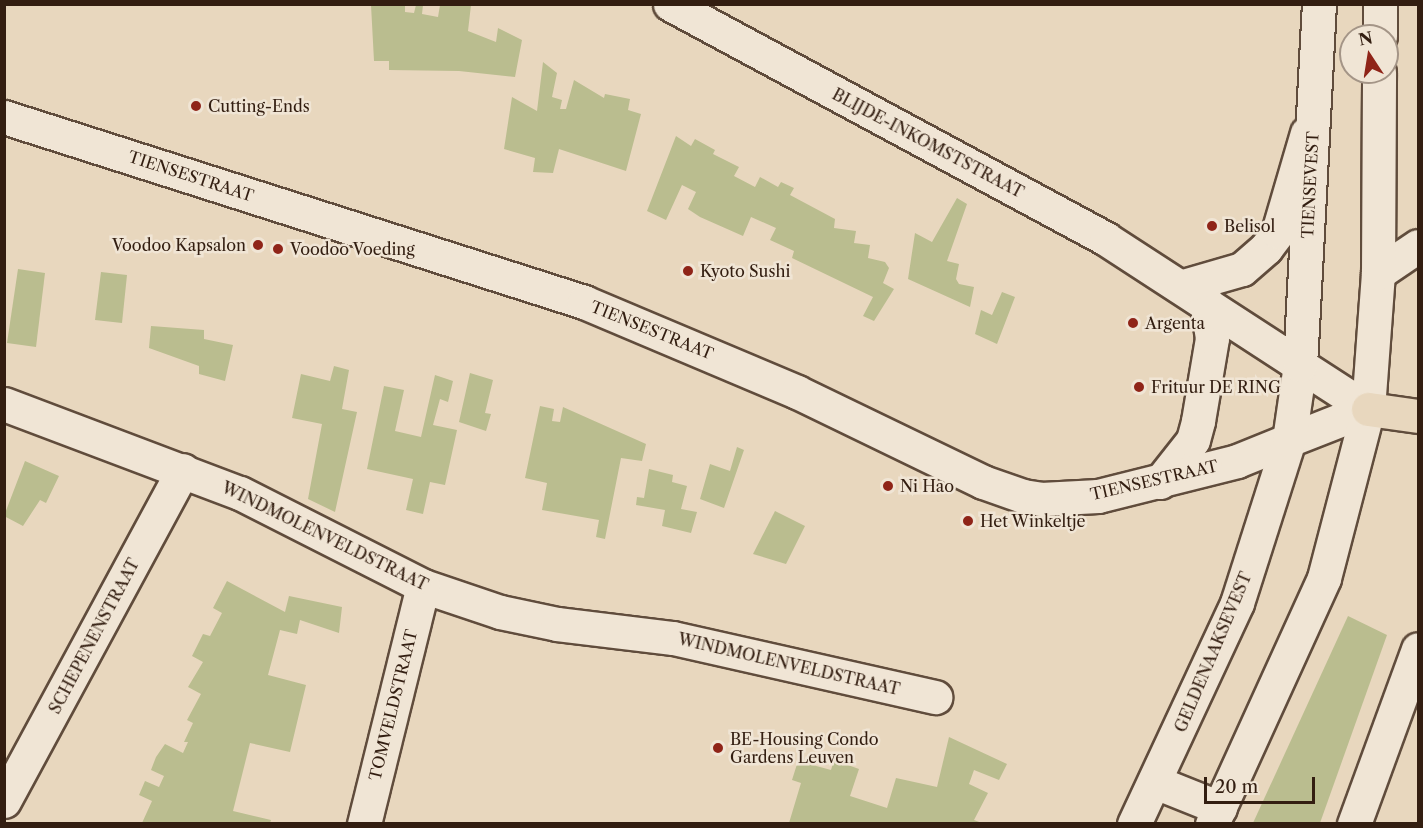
<!DOCTYPE html>
<html>
<head>
<meta charset="utf-8">
<style>
  body { margin:0 }
  #map { position:relative; width:1423px; height:828px; overflow:hidden; background:#e8d7be; font-family:"Libre Caslon Text",serif }
  div>[style] { position:absolute }
  .green>* { inset:0; background:#babd8f }
  .roads { filter:drop-shadow(2px 0 #604c3c) drop-shadow(-2px 0 #604c3c) drop-shadow(0 2px #604c3c) drop-shadow(0 -2px #604c3c) }
  .minor>* { height:33px; margin:-16.5px; padding:0 16.5px; transform-origin:16.5px; border-radius:16.5px; background:#f0e5d5 }
  .tertiary>* { height:33px; margin:-16.5px; padding:0 16.5px; transform-origin:16.5px; border-radius:16.5px; background:#f0e5d5 }
  .secondary>* { height:33px; margin:-16.5px; padding:0 16.5px; transform-origin:16.5px; border-radius:16.5px; background:#f0e5d5 }
  .primary>* { height:33px; margin:-16.5px; padding:0 16.5px; transform-origin:16.5px; border-radius:16.5px; background:#e8d7be }
  .dots>* { width:16px; height:16px; translate:-50% -50%; box-sizing:border-box; border:3px solid #f0e5d5; border-radius:50% }
  span { translate:-50% -50%; white-space:nowrap; text-align:center; line-height:1.15; -webkit-text-stroke:5px #f0e5d5; paint-order:stroke }
  .poi-label { font-size:16px; color:#331e11 }
  .left { translate:0 -50%; text-align:left }
  .right { translate:-100% -50%; text-align:right }
  .street-label { font-size:16px; color:#331e11 }
  .frame { position:absolute; inset:0; border:6px solid #331e11; pointer-events:none }
  .north { position:absolute; left:1339px; top:24px; width:60px; height:60px; box-sizing:border-box; background:#f0e5d5; border:2px solid #a49587; border-radius:50%; rotate:348deg; font-size:16px; font-weight:700; line-height:24px; text-align:center; color:#331e11 }
  .north::after { content:''; display:block; margin:auto; width:21px; height:27px; background:#8f2418; clip-path:polygon(50% 0,100% 100%,50% 72%,0 100%) }
  .scale { position:absolute; left:1204px; top:777px; width:111px; height:27px; box-sizing:border-box; border:3px solid #331e11; border-top:0; padding-left:8px; font-size:18px; line-height:21px; white-space:nowrap; color:#331e11; -webkit-text-stroke:4px #f0e5d5; paint-order:stroke }
</style>
</head>
<body>
<div id="map">
  <div class="green">
    <i style="clip-path:polygon(371px 5px,405px 6px,405px 12px,414px 13px,416px 5px,423px 5px,422px 14px,438px 17px,440px 5px,471px 5px,468px 31px,496px 42px,498px 28px,522px 40px,515px 77px,459px 71px,389px 70px,389px 61px,374px 61px)"></i>
    <i style="clip-path:polygon(543px 62px,557px 73px,552px 97px,562px 100px,560px 109px,566px 109px,574px 80px,604px 98px,605px 94px,630px 99px,628px 110px,641px 114px,626px 171px,559px 149px,553px 173px,533px 172px,535px 158px,504px 149px,512px 97px,537px 111px)"></i>
    <i style="clip-path:polygon(676px 136px,691px 146px,695px 139px,715px 150px,713px 154px,739px 167px,734px 176px,755px 187px,760px 177px,778px 187px,781px 182px,794px 188px,790px 195px,835px 219px,834px 228px,856px 231px,854px 243px,870px 245px,868px 258px,885px 262px,889px 268px,883px 283px,894px 289px,874px 321px,863px 316px,873px 297px,792px 258px,794px 251px,770px 240px,776px 228px,751px 217px,743px 236px,700px 217px,688px 209px,696px 192px,682px 185px,666px 220px,647px 211px)"></i>
    <i style="clip-path:polygon(957px 198px,967px 204px,947px 261px,959px 264px,956px 279px,959px 284px,974px 287px,970px 307px,908px 279px,915px 233px,932px 242px)"></i>
    <i style="clip-path:polygon(18px 269px,45px 273px,36px 347px,7px 343px)"></i>
    <i style="clip-path:polygon(101px 272px,127px 275px,122px 323px,95px 320px)"></i>
    <i style="clip-path:polygon(1002px 292px,1015px 297px,997px 344px,975px 334px,981px 310px,992px 315px)"></i>
    <i style="clip-path:polygon(151px 326px,204px 330px,204px 339px,233px 345px,225px 381px,199px 374px,199px 366px,149px 348px)"></i>
    <i style="clip-path:polygon(334px 366px,349px 370px,342px 409px,357px 412px,335px 512px,308px 499px,322px 424px,292px 418px,301px 374px,330px 381px)"></i>
    <i style="clip-path:polygon(470px 373px,493px 380px,485px 413px,491px 414px,486px 431px,459px 422px)"></i>
    <i style="clip-path:polygon(435px 375px,453px 381px,448px 402px,440px 399px,433px 425px,457px 430px,445px 485px,430px 482px,423px 514px,406px 510px,413px 479px,367px 469px,384px 386px,404px 390px,395px 431px,421px 437px)"></i>
    <i style="clip-path:polygon(540px 406px,554px 409px,552px 421px,560px 422px,563px 407px,646px 444px,642px 461px,621px 458px,605px 539px,596px 537px,599px 520px,542px 510px,547px 483px,525px 478px)"></i>
    <i style="clip-path:polygon(737px 447px,744px 450px,724px 508px,700px 499px,710px 464px,730px 471px)"></i>
    <i style="clip-path:polygon(25px 461px,59px 476px,46px 503px,40px 500px,23px 526px,4px 516px)"></i>
    <i style="clip-path:polygon(649px 469px,673px 475px,672px 482px,687px 486px,681px 509px,697px 512px,691px 533px,662px 526px,665px 510px,636px 505px,637px 497px,644px 498px)"></i>
    <i style="clip-path:polygon(775px 511px,805px 526px,786px 564px,753px 554px)"></i>
    <i style="clip-path:polygon(227px 581px,285px 612px,289px 596px,342px 607px,339px 633px,300px 620px,297px 634px,280px 630px,268px 675px,306px 685px,290px 752px,250px 743px,233px 811px,271px 820px,270px 823px,142px 823px,152px 801px,139px 795px,145px 781px,159px 787px,164px 776px,151px 770px,156px 757px,165px 744px,183px 753px,188px 742px,184px 742px,193px 723px,187px 720px,201px 694px,188px 687px,203px 662px,192px 656px,203px 634px,210px 636px,222px 613px,213px 608px)"></i>
    <i style="clip-path:polygon(1348px 616px,1387px 635px,1320px 823px,1253px 823px)"></i>
    <i style="clip-path:polygon(949px 737px,1007px 764px,999px 780px,974px 770px,969px 784px,988px 793px,974px 820px,982px 823px,789px 823px,801px 783px,792px 780px,798px 761px,831px 770px,834px 760px,859px 769px,850px 796px,887px 808px,896px 778px,937px 787px)"></i>
  </div>
  <div class="roads">
    <div class="minor">
      <i style="left:1378px;top:273px;width:48px;rotate:-34deg"></i>
      <i style="left:4px;top:404px;width:252px;rotate:20.7deg"></i>
      <i style="left:240px;top:493px;width:205px;rotate:26.9deg"></i>
      <i style="left:423px;top:586px;width:81px;rotate:18.7deg"></i>
      <i style="left:500px;top:612px;width:58px;rotate:11.9deg"></i>
      <i style="left:557px;top:624px;width:117px;rotate:6.9deg"></i>
      <i style="left:673px;top:638px;width:269px;rotate:12.7deg"></i>
      <i style="left:1160px;top:482px;width:53px;rotate:-51.8deg"></i>
      <i style="left:1193px;top:440px;width:20px;rotate:-75deg"></i>
      <i style="left:1198px;top:421px;width:84px;rotate:-80.4deg"></i>
      <i style="left:1212px;top:338px;width:36px;rotate:-99deg"></i>
      <i style="left:4px;top:801px;width:376px;rotate:-61.6deg"></i>
      <i style="left:364px;top:824px;width:245px;rotate:-76.1deg"></i>
      <i style="left:1354px;top:824px;width:186px;rotate:-69.9deg"></i>
    </div>
    <div class="tertiary">
      <i style="left:670px;top:4px;width:495px;rotate:28.3deg"></i>
      <i style="left:1106px;top:239px;width:231px;rotate:33deg"></i>
      <i style="left:4px;top:117px;width:609px;rotate:17.69deg"></i>
      <i style="left:584px;top:302px;width:231px;rotate:22.9deg"></i>
      <i style="left:797px;top:392px;width:207px;rotate:25.8deg"></i>
      <i style="left:983px;top:482px;width:42px;rotate:19.3deg"></i>
      <i style="left:1023px;top:496px;width:18px;rotate:9deg"></i>
      <i style="left:1041px;top:499px;width:57px;rotate:-3deg"></i>
      <i style="left:1098px;top:496px;width:143px;rotate:-14.1deg"></i>
      <i style="left:1237px;top:461px;width:56px;rotate:-22deg"></i>
      <i style="left:1183px;top:286px;width:61px;rotate:-16.1deg"></i>
      <i style="left:1242px;top:269px;width:32px;rotate:-41deg"></i>
      <i style="left:1266px;top:248px;width:20px;rotate:-53deg"></i>
      <i style="left:1278px;top:232px;width:103px;rotate:-73.7deg"></i>
    </div>
    <div class="secondary">
      <i style="left:1380px;top:36px;width:32px;rotate:-90deg"></i>
      <i style="left:1300px;top:365px;width:81px;rotate:32.9deg"></i>
      <i style="left:1289px;top:440px;width:85px;rotate:-21.4deg"></i>
      <i style="left:1155px;top:782px;width:70px;rotate:21.8deg"></i>
      <i style="left:1134px;top:824px;width:244px;rotate:-65deg"></i>
      <i style="left:1237px;top:603px;width:171px;rotate:-72.3deg"></i>
      <i style="left:1289px;top:440px;width:76px;rotate:-81.7deg"></i>
      <i style="left:1300px;top:365px;width:361px;rotate:-87deg"></i>
      <i style="left:1212px;top:824px;width:270px;rotate:-65.5deg"></i>
      <i style="left:1324px;top:578px;width:175px;rotate:-75.4deg"></i>
      <i style="left:1368px;top:409px;width:136px;rotate:-85.8deg"></i>
      <i style="left:1378px;top:273px;width:201px;rotate:-89.7deg"></i>
    </div>
    <div class="primary">
      <i style="left:1368px;top:409px;width:50px;rotate:8deg"></i>
    </div>
  </div>
  <div class="dots">
    <i style="left:196px;top:106px;background:#8f2418"></i>
    <i style="left:1212px;top:226px;background:#8f2418"></i>
    <i style="left:258px;top:245px;background:#8f2418"></i>
    <i style="left:278px;top:249px;background:#8f2418"></i>
    <i style="left:688px;top:271px;background:#8f2418"></i>
    <i style="left:1133px;top:323px;background:#8f2418"></i>
    <i style="left:1139px;top:387px;background:#8f2418"></i>
    <i style="left:888px;top:486px;background:#8f2418"></i>
    <i style="left:968px;top:521px;background:#8f2418"></i>
    <i style="left:718px;top:748px;background:#8f2418"></i>
  </div>
  <div class="poi-label">
    <span class="left" style="left:208px;top:106px">Cutting-Ends</span>
    <span class="left" style="left:1224px;top:226px">Belisol</span>
    <span class="right" style="left:246px;top:245px">Voodoo Kapsalon</span>
    <span class="left" style="left:290px;top:249px">Voodoo Voeding</span>
    <span class="left" style="left:700px;top:271px">Kyoto Sushi</span>
    <span class="left" style="left:1145px;top:323px">Argenta</span>
    <span class="left" style="left:1151px;top:387px">Frituur DE RING</span>
    <span class="left" style="left:900px;top:486px">Ni Hao</span>
    <span class="left" style="left:980px;top:521px">Het Winkeltje</span>
    <span class="left" style="left:730px;top:748px">BE-Housing Condo<br>Gardens Leuven</span>
  </div>
  <div class="street-label">
    <span style="left:928px;top:143px;rotate:28deg">BLIJDE-INKOMSTSTRAAT</span>
    <span style="left:191px;top:176px;rotate:18deg">TIENSESTRAAT</span>
    <span style="left:1310px;top:185px;rotate:-87deg">TIENSEVEST</span>
    <span style="left:652px;top:330px;rotate:22deg">TIENSESTRAAT</span>
    <span style="left:1154px;top:480px;rotate:-13deg">TIENSESTRAAT</span>
    <span style="left:325px;top:536px;rotate:26deg">WINDMOLENVELDSTRAAT</span>
    <span style="left:94px;top:636px;rotate:-62deg">SCHEPENENSTRAAT</span>
    <span style="left:1213px;top:652px;rotate:-67deg">GELDENAAKSEVEST</span>
    <span style="left:789px;top:664px;rotate:13deg">WINDMOLENVELDSTRAAT</span>
    <span style="left:393px;top:705px;rotate:-76deg">TOMVELDSTRAAT</span>
  </div>
  <div class="frame"></div>
  <div class="north">N</div>
  <div class="scale">20 m</div>
</div>
</body>
</html>
